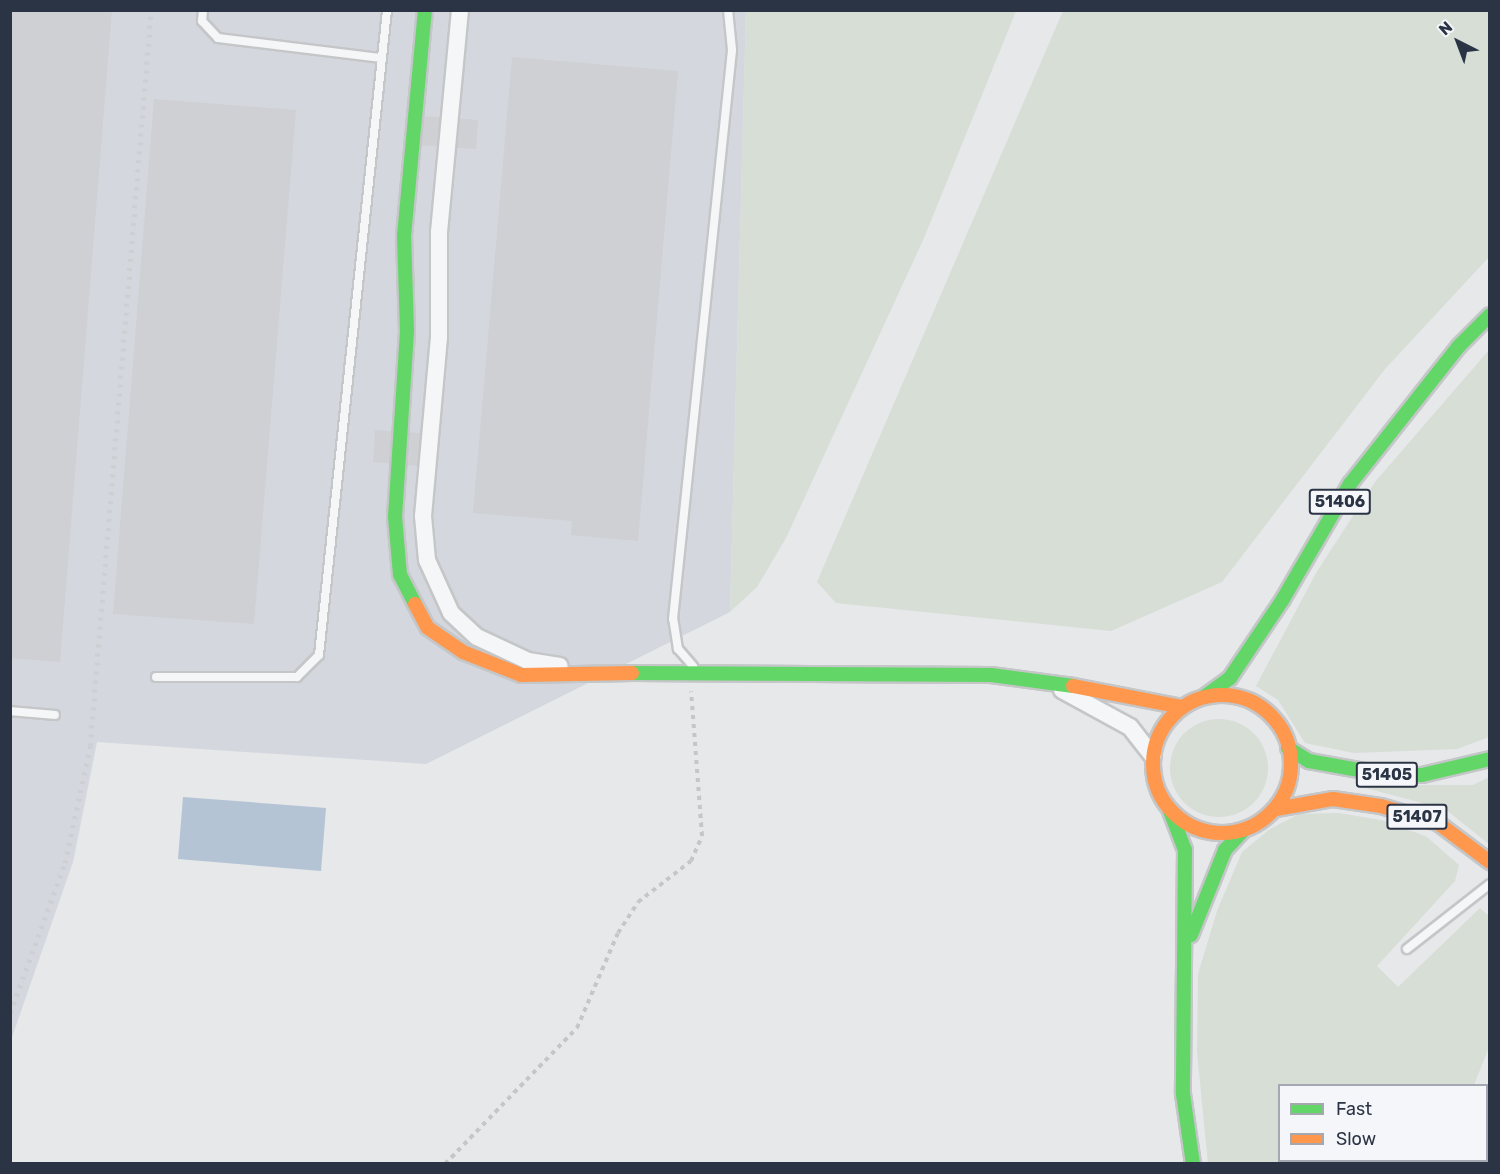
<!DOCTYPE html>
<html>
<head>
<meta charset="utf-8">
<style>
  body { margin:0 }
  #map { position:relative; width:1500px; height:1174px; overflow:hidden; background:#e6e8ea; font-family:Rubik,sans-serif }
  div>[style] { position:absolute }
  .built>* { inset:0; background:#d4d7dd }
  .green>* { inset:0; background:#d6ded6 }
  .round { border-radius:50% }
  .water>* { inset:0; background:#b4c4d5 }
  .building>* { inset:0; background:#ced0d3 }
  .path>* { height:4px; margin-top:-2px; transform-origin:0; background:repeating-linear-gradient(90deg,#c5c6ca 0 4.5px,transparent 0 9px) }
  .roads { filter:drop-shadow(2px 0 #c4c6c8) drop-shadow(-2px 0 #c4c6c8) drop-shadow(0 2px #c4c6c8) drop-shadow(0 -2px #c4c6c8) }
  .lane>* { height:8px; margin:-4px; padding:0 4px; transform-origin:4px; border-radius:4px; background:#f5f6f7 }
  .street>* { height:16px; margin:-8px; padding:0 8px; transform-origin:8px; border-radius:8px; background:#f5f6f7 }
  .fast>* { height:14px; margin:-7px; padding:0 7px; transform-origin:7px; border-radius:7px; background:#63d668 }
  .slow>* { height:14px; margin:-7px; padding:0 7px; transform-origin:7px; border-radius:7px; background:#ff974d }
  .slow>.ring { margin:-7px; padding:0; box-sizing:content-box; background:none; border:14px solid #ff974d; border-radius:50% }
  .rail>* { height:4.5px; margin-top:-2.25px; transform-origin:0; background:repeating-linear-gradient(90deg,#cecfd2 0 3px,transparent 0 9px) }
  span { translate:-50% -50%; white-space:nowrap; text-align:center; line-height:1.15; -webkit-text-stroke:4.5px #f4f6f9; paint-order:stroke }
  .shield-label span { padding:2px 4px; background:#f4f6f9; border:2px solid; border-radius:4px; -webkit-text-stroke-width:0 }
  .shield-label { font-size:16px; color:#2b3445; font-weight:700 }
  .frame { position:absolute; inset:0; border:12px solid #2b3445; pointer-events:none }
  .legend { position:absolute; left:1278px; top:1084px; width:210px; height:78px; box-sizing:border-box; background:#f4f6f9; border:2px solid #a4a8b1; margin:0; padding:8px 10px; list-style:none; font-size:18px; color:#2b3445 }
  .legend li { display:flex; align-items:center; gap:12px; height:30px }
  .legend b { width:30px; border:2px solid #a4a8b1 }
  .north { position:absolute; left:1428px; top:12px; width:60px; height:60px; -webkit-text-stroke:4px #f4f6f9; paint-order:stroke; rotate:318deg; font-size:16px; font-weight:700; line-height:24px; text-align:center; color:#2b3445 }
  .north::after { content:''; display:block; margin:auto; width:21px; height:27px; background:#2b3445; clip-path:polygon(50% 0,100% 100%,50% 72%,0 100%) }
</style>
</head>
<body>
<div id="map">
  <div class="built">
    <i style="clip-path:polygon(11px 11px,746px 11px,730px 612px,426px 764px,97px 742px,73px 862px,11px 1040px)"></i>
  </div>
  <div class="green">
    <i style="clip-path:polygon(746px 10px,1016px 11px,924px 238px,786px 538px,757px 587px,730px 612px)"></i>
    <i style="clip-path:polygon(1063px 11px,1489px 11px,1489px 257px,1385px 369px,1222px 582px,1111px 631px,836px 603px,817px 582px)"></i>
    <i style="clip-path:polygon(1489px 350px,1489px 737px,1457px 749px,1354px 753px,1305px 743px,1278px 700px,1256px 686px,1316px 573px,1375px 482px)"></i>
    <i class="round" style="left:1170px;top:719px;width:98px;height:98px"></i>
    <i style="clip-path:polygon(1489px 777px,1489px 844px,1445px 809px,1354px 785px,1473px 785px)"></i>
    <i style="clip-path:polygon(1339px 813px,1386px 821px,1427px 837px,1459px 865px,1455px 881px,1377px 966px,1398px 987px,1480px 908px,1489px 916px,1489px 1047px,1474px 1085px,1280px 1086px,1280px 1160px,1429px 1161px,1427px 1163px,1208px 1164px,1197px 1052px,1198px 974px,1217px 911px,1242px 852px,1270px 829px,1299px 814px)"></i>
  </div>
  <div class="water">
    <i style="clip-path:polygon(183px 797px,326px 808px,321px 871px,178px 859px)"></i>
  </div>
  <div class="building">
    <i style="clip-path:polygon(10px 10px,112px 10px,60px 662px,10px 658px)"></i>
    <i style="clip-path:polygon(512px 57px,678px 71px,638px 541px,571px 535px,572px 521px,473px 513px)"></i>
    <i style="clip-path:polygon(154px 99px,296px 110px,254px 624px,113px 614px)"></i>
    <i style="clip-path:polygon(419px 116px,478px 120px,476px 149px,417px 145px)"></i>
    <i style="clip-path:polygon(375px 430px,434px 434px,431px 467px,373px 462px)"></i>
  </div>
  <div class="path">
    <i style="left:445px;top:1164px;width:190px;rotate:-45.9deg"></i>
    <i style="left:577px;top:1028px;width:103px;rotate:-66.7deg"></i>
    <i style="left:618px;top:933px;width:37px;rotate:-57deg"></i>
    <i style="left:638px;top:902px;width:67px;rotate:-37.7deg"></i>
    <i style="left:691px;top:861px;width:27px;rotate:-66deg"></i>
    <i style="left:702px;top:836px;width:145px;rotate:-94.3deg"></i>
  </div>
  <div class="roads">
    <div class="lane">
      <i style="left:203px;top:10px;width:11px;rotate:95deg"></i>
      <i style="left:202px;top:21px;width:23px;rotate:47deg"></i>
      <i style="left:218px;top:38px;width:165px;rotate:7deg"></i>
      <i style="left:693px;top:666px;width:23px;rotate:-131deg"></i>
      <i style="left:678px;top:649px;width:30px;rotate:-99deg"></i>
      <i style="left:673px;top:619px;width:572px;rotate:-84.08deg"></i>
      <i style="left:732px;top:50px;width:40px;rotate:-95.7deg"></i>
      <i style="left:156px;top:677px;width:141px"></i>
      <i style="left:297px;top:677px;width:31px;rotate:-45deg"></i>
      <i style="left:319px;top:655px;width:649px;rotate:-83.98deg"></i>
      <i style="left:10px;top:711px;width:45px;rotate:5.1deg"></i>
      <i style="left:1407px;top:949px;width:105px;rotate:-38.1deg"></i>
    </div>
    <div class="street">
      <i style="left:460px;top:10px;width:223px;rotate:95.4deg"></i>
      <i style="left:439px;top:232px;width:105px;rotate:90deg"></i>
      <i style="left:439px;top:337px;width:180px;rotate:95.1deg"></i>
      <i style="left:423px;top:516px;width:44px;rotate:84.8deg"></i>
      <i style="left:427px;top:560px;width:58px;rotate:65.6deg"></i>
      <i style="left:451px;top:613px;width:35px;rotate:43deg"></i>
      <i style="left:477px;top:637px;width:56px;rotate:25.2deg"></i>
      <i style="left:528px;top:661px;width:32px;rotate:9deg"></i>
      <i style="left:1062px;top:690px;width:77px;rotate:28.6deg"></i>
      <i style="left:1130px;top:727px;width:37px;rotate:52deg"></i>
    </div>
    <div class="fast">
      <i style="left:415px;top:604px;width:33px;rotate:-117deg"></i>
      <i style="left:400px;top:575px;width:58px;rotate:-94.9deg"></i>
      <i style="left:395px;top:517px;width:186px;rotate:-86.3deg"></i>
      <i style="left:407px;top:331px;width:95px;rotate:-91.8deg"></i>
      <i style="left:404px;top:236px;width:227px;rotate:-84.7deg"></i>
      <i style="left:632px;top:673px;width:359px;rotate:0.3deg"></i>
      <i style="left:991px;top:675px;width:83px;rotate:7.6deg"></i>
      <i style="left:1204px;top:697px;width:32px;rotate:-36deg"></i>
      <i style="left:1230px;top:678px;width:95px;rotate:-56.1deg"></i>
      <i style="left:1283px;top:599px;width:133px;rotate:-59.8deg"></i>
      <i style="left:1350px;top:484px;width:176px;rotate:-51.7deg"></i>
      <i style="left:1459px;top:346px;width:44px;rotate:-45deg"></i>
      <i style="left:1288px;top:748px;width:25px;rotate:32deg"></i>
      <i style="left:1309px;top:761px;width:78px;rotate:10.3deg"></i>
      <i style="left:1386px;top:775px;width:36px"></i>
      <i style="left:1422px;top:775px;width:70px;rotate:-13.2deg"></i>
      <i style="left:1170px;top:811px;width:42px;rotate:69deg"></i>
      <i style="left:1185px;top:850px;width:244px;rotate:90.5deg"></i>
      <i style="left:1183px;top:1094px;width:71px;rotate:81.9deg"></i>
      <i style="left:1191px;top:935px;width:92px;rotate:-68.2deg"></i>
      <i style="left:1225px;top:850px;width:26px;rotate:-47deg"></i>
    </div>
    <div class="slow">
      <i style="left:415px;top:604px;width:27px;rotate:62deg"></i>
      <i style="left:428px;top:628px;width:42px;rotate:34.4deg"></i>
      <i style="left:463px;top:652px;width:62px;rotate:21.6deg"></i>
      <i style="left:521px;top:675px;width:111px;rotate:-1deg"></i>
      <i style="left:1073px;top:686px;width:111px;rotate:10.9deg"></i>
      <i class="ring" style="left:1153px;top:695px;width:124px;height:124px"></i>
      <i style="left:1276px;top:809px;width:58px;rotate:-10deg"></i>
      <i style="left:1333px;top:799px;width:49px;rotate:8.3deg"></i>
      <i style="left:1381px;top:806px;width:59px;rotate:16.6deg"></i>
      <i style="left:1438px;top:823px;width:65px;rotate:36.9deg"></i>
      <i style="left:1486px;top:1140px;width:6px;rotate:-45deg"></i>
      <i style="left:1470px;top:1164px;width:4px;rotate:-63deg"></i>
    </div>
  </div>
  <div class="rail">
    <i style="left:10px;top:1013px;width:160px;rotate:-69.9deg"></i>
    <i style="left:65px;top:863px;width:120px;rotate:-77.9deg"></i>
    <i style="left:90px;top:746px;width:739px;rotate:-85.26deg"></i>
  </div>
  <div class="shield-label">
    <span style="left:1340px;top:502px">51406</span>
    <span style="left:1387px;top:775px">51405</span>
    <span style="left:1417px;top:817px">51407</span>
  </div>
  <div class="frame"></div>
  <ul class="legend">
  <li><b style="height:8px;background:#63d668"></b>Fast</li>
  <li><b style="height:8px;background:#ff974d"></b>Slow</li>
  </ul>
  <div class="north">N</div>
</div>
</body>
</html>
